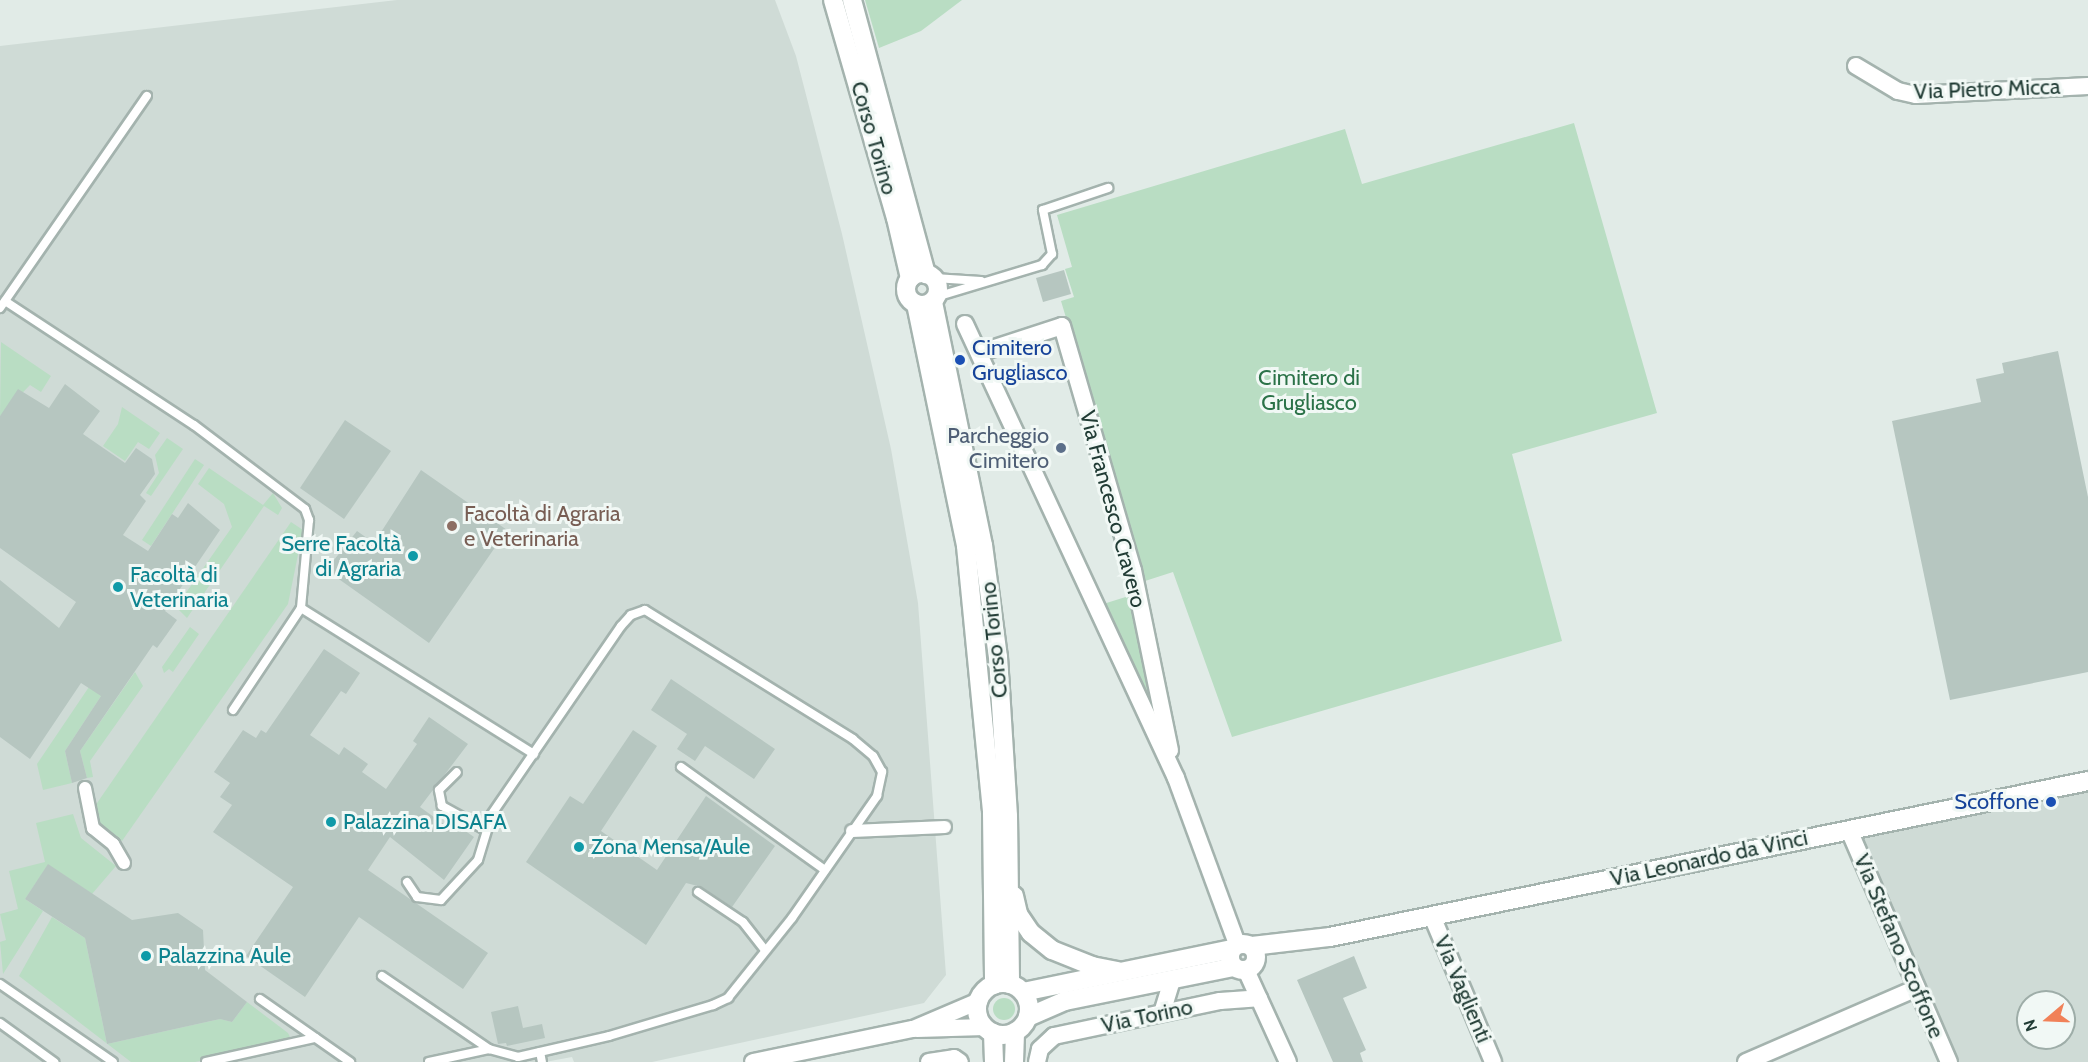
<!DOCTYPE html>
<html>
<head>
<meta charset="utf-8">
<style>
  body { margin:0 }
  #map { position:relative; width:2088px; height:1062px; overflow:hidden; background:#e1ebe7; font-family:Cabin,sans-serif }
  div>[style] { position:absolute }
  .built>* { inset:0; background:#cfdbd6 }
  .green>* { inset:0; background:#b9ddc3 }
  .round { border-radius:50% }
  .building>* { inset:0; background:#b6c6c0 }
  .roads { filter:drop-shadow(2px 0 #a4b3ae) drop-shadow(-2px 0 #a4b3ae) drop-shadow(0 2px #a4b3ae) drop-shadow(0 -2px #a4b3ae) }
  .service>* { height:8px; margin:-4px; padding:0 4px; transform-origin:4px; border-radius:4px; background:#fff }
  .pedestrian>* { height:12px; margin:-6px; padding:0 6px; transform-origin:6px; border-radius:6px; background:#fff }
  .minor>* { height:16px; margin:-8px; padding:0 8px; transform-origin:8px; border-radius:8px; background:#fff }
  .tertiary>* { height:18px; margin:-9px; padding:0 9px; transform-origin:9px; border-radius:9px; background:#fff }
  .tertiary>.ring { margin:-9px; padding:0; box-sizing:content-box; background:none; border:18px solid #fff; border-radius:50% }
  .dots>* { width:16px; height:16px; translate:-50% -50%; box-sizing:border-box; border:3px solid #f1f8f5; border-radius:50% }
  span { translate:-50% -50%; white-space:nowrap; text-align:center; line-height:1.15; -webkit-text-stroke:6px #f1f8f5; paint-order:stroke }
  .street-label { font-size:22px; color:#213c35 }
  .transit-label { font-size:22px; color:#164399 }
  .left { translate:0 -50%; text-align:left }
  .right { translate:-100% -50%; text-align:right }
  .park-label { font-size:22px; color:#2b7248 }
  .service-label { font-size:22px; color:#4e5e75 }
  .education-label { font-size:22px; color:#785e54 }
  .culture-label { font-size:22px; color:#0d838f }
  .north { position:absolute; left:2016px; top:990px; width:60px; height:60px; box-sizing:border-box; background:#f1f8f5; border:2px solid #9eada8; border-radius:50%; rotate:251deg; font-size:16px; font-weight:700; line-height:24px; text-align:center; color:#213c35 }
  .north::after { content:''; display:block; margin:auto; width:21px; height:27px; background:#f18158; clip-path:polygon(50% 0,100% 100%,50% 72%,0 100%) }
</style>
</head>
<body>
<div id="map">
  <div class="built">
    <i style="clip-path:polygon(397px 0,775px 0,796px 56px,842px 234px,891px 449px,918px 603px,946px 975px,924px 1003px,652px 1062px,574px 1062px,572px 1057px,545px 1062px,0 1062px,0 46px)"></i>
    <i style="clip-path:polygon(evenodd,2088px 785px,2088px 1062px,1955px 1062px,1856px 833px,2088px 785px,2028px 1002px,2064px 1002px,2064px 1038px,2028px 1038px,2028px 1002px)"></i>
  </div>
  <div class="green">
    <i style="clip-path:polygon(865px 0,962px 0,921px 31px,879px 48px)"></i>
    <i style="clip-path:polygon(1574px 123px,1657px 413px,1512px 454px,1562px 641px,1232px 737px,1173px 572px,1145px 581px,1061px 301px,1074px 297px,1065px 269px,1072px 267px,1057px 215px,1345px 129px,1362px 184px)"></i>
    <i style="clip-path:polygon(1px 342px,51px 376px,41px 392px,30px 385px,0 416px)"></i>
    <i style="clip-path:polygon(122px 407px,160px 433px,149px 449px,138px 442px,125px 461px,103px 446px,118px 424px)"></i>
    <i style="clip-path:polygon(167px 438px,183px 449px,151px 496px,146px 493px,159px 473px,155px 455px)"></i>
    <i style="clip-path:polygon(195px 459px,204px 465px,151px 546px,142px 540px)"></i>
    <i style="clip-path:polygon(209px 468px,263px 505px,273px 493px,282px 508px,278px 515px,264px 506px,187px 618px,176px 607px,232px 527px,224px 504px,198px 484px)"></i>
    <i style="clip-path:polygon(291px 522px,303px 530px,288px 604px,122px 841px,96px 823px,95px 806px)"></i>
    <i style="clip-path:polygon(1132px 595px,1156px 715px,1100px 605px)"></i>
    <i style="clip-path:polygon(190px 627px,199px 634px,173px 672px,169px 669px,164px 673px,162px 667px)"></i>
    <i style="clip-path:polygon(124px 635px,141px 635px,65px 751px,72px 783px,43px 790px,37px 764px)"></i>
    <i style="clip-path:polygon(135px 672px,143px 686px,90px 761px,93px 777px,87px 778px,80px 751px)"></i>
    <i style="clip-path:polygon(73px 814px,81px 838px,116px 866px,92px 894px,48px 865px,25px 899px,43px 911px,3px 974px,0 942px,6px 940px,0 914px,18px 909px,9px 871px,45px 862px,36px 823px)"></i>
    <i style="clip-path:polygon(52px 917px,85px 938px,107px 1044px,220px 1019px,232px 1022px,247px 1002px,288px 1033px,292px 1041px,195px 1062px,131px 1062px,19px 976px)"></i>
    <i class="round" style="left:993px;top:998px;width:22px;height:22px"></i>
  </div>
  <div class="building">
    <i style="clip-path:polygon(1064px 270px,1071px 294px,1043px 302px,1036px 278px)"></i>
    <i style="clip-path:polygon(2058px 351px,2088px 497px,2088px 672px,1950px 700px,1892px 421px,1981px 402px,1976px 379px,2004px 373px,2002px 363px)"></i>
    <i style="clip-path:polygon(65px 384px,100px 411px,83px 434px,125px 463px,136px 448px,152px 459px,155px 474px,140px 495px,146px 501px,123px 535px,148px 551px,172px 514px,178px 518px,188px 503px,220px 530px,165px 611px,177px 620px,157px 648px,153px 645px,80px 751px,87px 778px,72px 783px,65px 751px,101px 696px,81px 683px,30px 759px,0 737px,0 580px,59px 628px,76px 602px,0 548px,0 416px,18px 389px,49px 408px)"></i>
    <i style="clip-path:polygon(345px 420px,391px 451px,344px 519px,300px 488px)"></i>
    <i style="clip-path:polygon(421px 470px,507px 530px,429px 643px,326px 570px,357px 531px,374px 543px)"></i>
    <i style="clip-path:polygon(324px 649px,360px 673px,346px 694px,341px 691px,310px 735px,339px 755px,344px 747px,368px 764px,362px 772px,386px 789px,417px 744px,413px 741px,429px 717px,468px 744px,420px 807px,445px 825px,448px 819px,474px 837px,444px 880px,390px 837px,368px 870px,488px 953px,463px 989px,359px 917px,305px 997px,246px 956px,293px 887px,213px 832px,232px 805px,220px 797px,230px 783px,214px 772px,243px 730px,256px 738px,261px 730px,266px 733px)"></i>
    <i style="clip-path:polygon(671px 679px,775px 749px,754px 779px,705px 746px,695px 761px,677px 749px,687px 734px,651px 710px)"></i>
    <i style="clip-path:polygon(633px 730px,657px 746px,601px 831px,657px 870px,706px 796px,775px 846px,732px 907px,702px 887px,686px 883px,646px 945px,526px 862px,570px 796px,583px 804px)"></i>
    <i style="clip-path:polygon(48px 864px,132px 920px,178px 913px,203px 930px,205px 970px,247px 1002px,232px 1022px,220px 1019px,107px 1044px,85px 938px,25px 899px)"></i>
    <i style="clip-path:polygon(1354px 956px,1367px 988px,1343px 998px,1366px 1050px,1360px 1053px,1363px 1062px,1333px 1062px,1297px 980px)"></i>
    <i style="clip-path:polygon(518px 1006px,523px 1028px,542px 1024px,545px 1038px,507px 1046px,506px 1043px,498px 1044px,491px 1012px)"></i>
  </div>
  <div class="roads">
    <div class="service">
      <i style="left:934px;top:278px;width:47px;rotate:3.7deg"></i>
      <i style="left:936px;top:297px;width:111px;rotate:-16.8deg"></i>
      <i style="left:1042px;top:265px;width:15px;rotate:-48deg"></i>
      <i style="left:1052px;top:254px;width:45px;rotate:-101.6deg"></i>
      <i style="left:1043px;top:210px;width:69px;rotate:-18.7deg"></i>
      <i style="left:5px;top:301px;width:226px;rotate:33.3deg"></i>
      <i style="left:194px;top:425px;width:139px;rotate:37.1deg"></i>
      <i style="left:305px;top:509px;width:12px;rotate:70deg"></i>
      <i style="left:309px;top:520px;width:88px;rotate:95.2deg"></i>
      <i style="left:0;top:308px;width:258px;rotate:-55.3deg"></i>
      <i style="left:233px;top:710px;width:123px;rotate:-56.3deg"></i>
      <i style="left:301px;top:608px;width:275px;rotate:32.1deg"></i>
      <i style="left:681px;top:767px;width:177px;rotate:35.6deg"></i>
      <i style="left:407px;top:882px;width:18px;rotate:56deg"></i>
      <i style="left:417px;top:897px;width:24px;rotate:7deg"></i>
      <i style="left:441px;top:900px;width:54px;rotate:-47.2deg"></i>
      <i style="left:478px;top:860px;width:39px;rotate:-73deg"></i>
      <i style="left:698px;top:892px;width:54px;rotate:33.7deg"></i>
      <i style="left:743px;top:922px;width:34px;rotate:52deg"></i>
      <i style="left:382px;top:976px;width:130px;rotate:34.3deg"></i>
      <i style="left:489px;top:1049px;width:30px;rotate:15deg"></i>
      <i style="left:518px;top:1057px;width:93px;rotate:-13deg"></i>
      <i style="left:609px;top:1036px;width:109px;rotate:-16.6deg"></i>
      <i style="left:713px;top:1005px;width:17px;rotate:-25deg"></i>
      <i style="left:728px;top:998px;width:102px;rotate:-51.3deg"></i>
      <i style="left:792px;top:918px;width:149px;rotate:-55.1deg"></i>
      <i style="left:877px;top:796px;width:25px;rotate:-78deg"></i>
      <i style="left:882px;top:772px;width:18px;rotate:-119deg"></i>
      <i style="left:873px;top:756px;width:26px;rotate:-140deg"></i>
      <i style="left:853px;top:739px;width:245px;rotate:-148.2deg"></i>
      <i style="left:645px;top:610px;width:15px;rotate:160deg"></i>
      <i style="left:631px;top:615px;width:15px;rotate:132deg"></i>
      <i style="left:621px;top:626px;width:245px;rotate:124.5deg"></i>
      <i style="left:482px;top:828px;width:46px;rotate:-151.2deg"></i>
      <i style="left:442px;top:806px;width:16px;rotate:-101deg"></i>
      <i style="left:439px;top:790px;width:25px;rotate:-45deg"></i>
      <i style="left:0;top:984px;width:137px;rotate:34.6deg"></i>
      <i style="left:260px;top:999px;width:110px;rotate:35deg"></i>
      <i style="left:0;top:1023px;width:67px;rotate:35.8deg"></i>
      <i style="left:540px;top:1052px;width:10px;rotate:79deg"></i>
      <i style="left:206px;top:1062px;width:112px;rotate:-12.4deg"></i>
      <i style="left:429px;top:1062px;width:61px;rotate:-12.2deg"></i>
    </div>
    <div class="pedestrian">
      <i style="left:85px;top:788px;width:41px;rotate:78.7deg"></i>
      <i style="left:93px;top:828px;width:26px;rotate:39deg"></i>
      <i style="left:113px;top:844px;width:22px;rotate:60deg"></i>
      <i style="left:852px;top:831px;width:93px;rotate:-2.5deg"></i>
    </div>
    <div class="minor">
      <i style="left:1856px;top:66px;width:49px;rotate:30.8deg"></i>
      <i style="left:1898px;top:91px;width:18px;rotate:13deg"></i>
      <i style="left:1916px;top:95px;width:172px;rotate:-3deg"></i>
      <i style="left:965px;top:324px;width:501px;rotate:65.07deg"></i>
      <i style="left:1176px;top:778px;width:177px;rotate:69.8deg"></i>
      <i style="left:979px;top:353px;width:87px;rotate:-18deg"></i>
      <i style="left:1062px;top:326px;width:254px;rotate:73.8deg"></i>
      <i style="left:1133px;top:570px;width:184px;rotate:78.4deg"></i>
      <i style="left:1849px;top:830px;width:253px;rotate:66.7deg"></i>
      <i style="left:1432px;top:916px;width:158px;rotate:67.3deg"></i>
      <i style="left:1246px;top:970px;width:101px;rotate:65.5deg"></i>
      <i style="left:1162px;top:1013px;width:34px;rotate:-73deg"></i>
      <i style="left:917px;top:1029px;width:68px;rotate:-1.7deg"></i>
      <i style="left:753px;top:1062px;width:163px;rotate:-11.7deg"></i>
      <i style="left:913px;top:1029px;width:72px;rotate:-23deg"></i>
      <i style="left:929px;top:1062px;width:25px;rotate:-9deg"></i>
      <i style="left:954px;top:1058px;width:7px;rotate:34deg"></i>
      <i style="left:1037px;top:1062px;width:13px;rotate:-77deg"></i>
      <i style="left:1040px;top:1049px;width:19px;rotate:-43deg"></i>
      <i style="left:1054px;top:1036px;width:170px;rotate:-11.9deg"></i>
      <i style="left:1220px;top:1001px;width:39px;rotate:-4deg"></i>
      <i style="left:1746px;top:1062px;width:186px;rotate:-23.4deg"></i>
    </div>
    <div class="tertiary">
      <i style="left:833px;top:0;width:227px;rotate:73.9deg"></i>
      <i style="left:896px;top:218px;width:62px;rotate:76.9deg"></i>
      <i style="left:852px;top:0;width:284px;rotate:74.9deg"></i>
      <i class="ring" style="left:906px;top:273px;width:14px;height:14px"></i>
      <i style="left:933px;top:302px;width:248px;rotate:78.4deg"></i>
      <i style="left:983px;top:545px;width:113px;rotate:82.4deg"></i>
      <i style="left:998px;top:657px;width:159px;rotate:86.4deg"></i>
      <i style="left:1008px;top:816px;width:168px;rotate:89.3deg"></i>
      <i style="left:916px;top:304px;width:247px;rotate:78.3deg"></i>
      <i style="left:966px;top:546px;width:268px;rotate:84.4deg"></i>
      <i style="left:992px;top:813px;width:172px;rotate:89.3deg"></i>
      <i style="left:1014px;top:896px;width:18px;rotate:77deg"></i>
      <i style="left:1018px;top:914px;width:23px;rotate:56deg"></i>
      <i style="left:1031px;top:933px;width:27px;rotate:39deg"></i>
      <i style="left:1052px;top:950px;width:43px;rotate:21.8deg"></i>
      <i style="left:1092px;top:966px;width:26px;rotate:11deg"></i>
      <i class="ring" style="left:1230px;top:944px;width:8px;height:8px"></i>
      <i style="left:1252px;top:946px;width:79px;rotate:-6.6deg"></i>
      <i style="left:1330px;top:937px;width:774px;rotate:-11.63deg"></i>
      <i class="ring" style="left:977px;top:983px;width:34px;height:34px"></i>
      <i style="left:1023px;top:992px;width:213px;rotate:-11.6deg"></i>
      <i style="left:1028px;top:1017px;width:40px;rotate:-23.4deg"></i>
      <i style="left:1065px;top:1001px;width:172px;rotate:-11.4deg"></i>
      <i style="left:993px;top:1033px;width:29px;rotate:88deg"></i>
      <i style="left:1014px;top:1062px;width:30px;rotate:-88deg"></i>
    </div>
  </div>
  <div class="dots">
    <i style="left:960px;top:360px;background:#1a4fb4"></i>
    <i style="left:1061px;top:448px;background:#5c6f8a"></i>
    <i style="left:452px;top:526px;background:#8d6e63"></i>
    <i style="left:413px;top:556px;background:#0f9aa8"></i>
    <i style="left:118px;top:587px;background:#0f9aa8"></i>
    <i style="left:2051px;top:802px;background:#1a4fb4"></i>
    <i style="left:331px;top:822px;background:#0f9aa8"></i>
    <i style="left:579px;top:847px;background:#0f9aa8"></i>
    <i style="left:146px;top:956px;background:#0f9aa8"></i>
  </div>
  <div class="street-label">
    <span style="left:1987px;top:89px;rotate:-2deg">Via Pietro Micca</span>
    <span style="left:874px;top:138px;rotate:74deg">Corso Torino</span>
    <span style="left:1113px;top:509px;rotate:75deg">Via Francesco Cravero</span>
    <span style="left:994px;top:640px;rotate:-96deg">Corso Torino</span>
    <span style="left:1709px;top:858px;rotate:-12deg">Via Leonardo da Vinci</span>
    <span style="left:1899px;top:946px;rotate:67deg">Via Stefano Scoffone</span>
    <span style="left:1463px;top:989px;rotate:67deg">Via Vaglienti</span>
    <span style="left:1147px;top:1016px;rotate:-12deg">Via Torino</span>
  </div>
  <div class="transit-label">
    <span class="left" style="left:972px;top:360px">Cimitero<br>Grugliasco</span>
    <span class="right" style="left:2039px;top:802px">Scoffone</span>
  </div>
  <div class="park-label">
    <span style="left:1309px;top:390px">Cimitero di<br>Grugliasco</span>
  </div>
  <div class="service-label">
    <span class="right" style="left:1049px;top:448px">Parcheggio<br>Cimitero</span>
  </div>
  <div class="education-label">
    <span class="left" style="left:464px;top:526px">Facoltà di Agraria<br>e Veterinaria</span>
  </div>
  <div class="culture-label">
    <span class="right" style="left:401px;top:556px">Serre Facoltà<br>di Agraria</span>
    <span class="left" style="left:130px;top:587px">Facoltà di<br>Veterinaria</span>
    <span class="left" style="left:343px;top:822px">Palazzina DISAFA</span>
    <span class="left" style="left:591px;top:847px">Zona Mensa/Aule</span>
    <span class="left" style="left:158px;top:956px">Palazzina Aule</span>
  </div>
  <div class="north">N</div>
</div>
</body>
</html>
